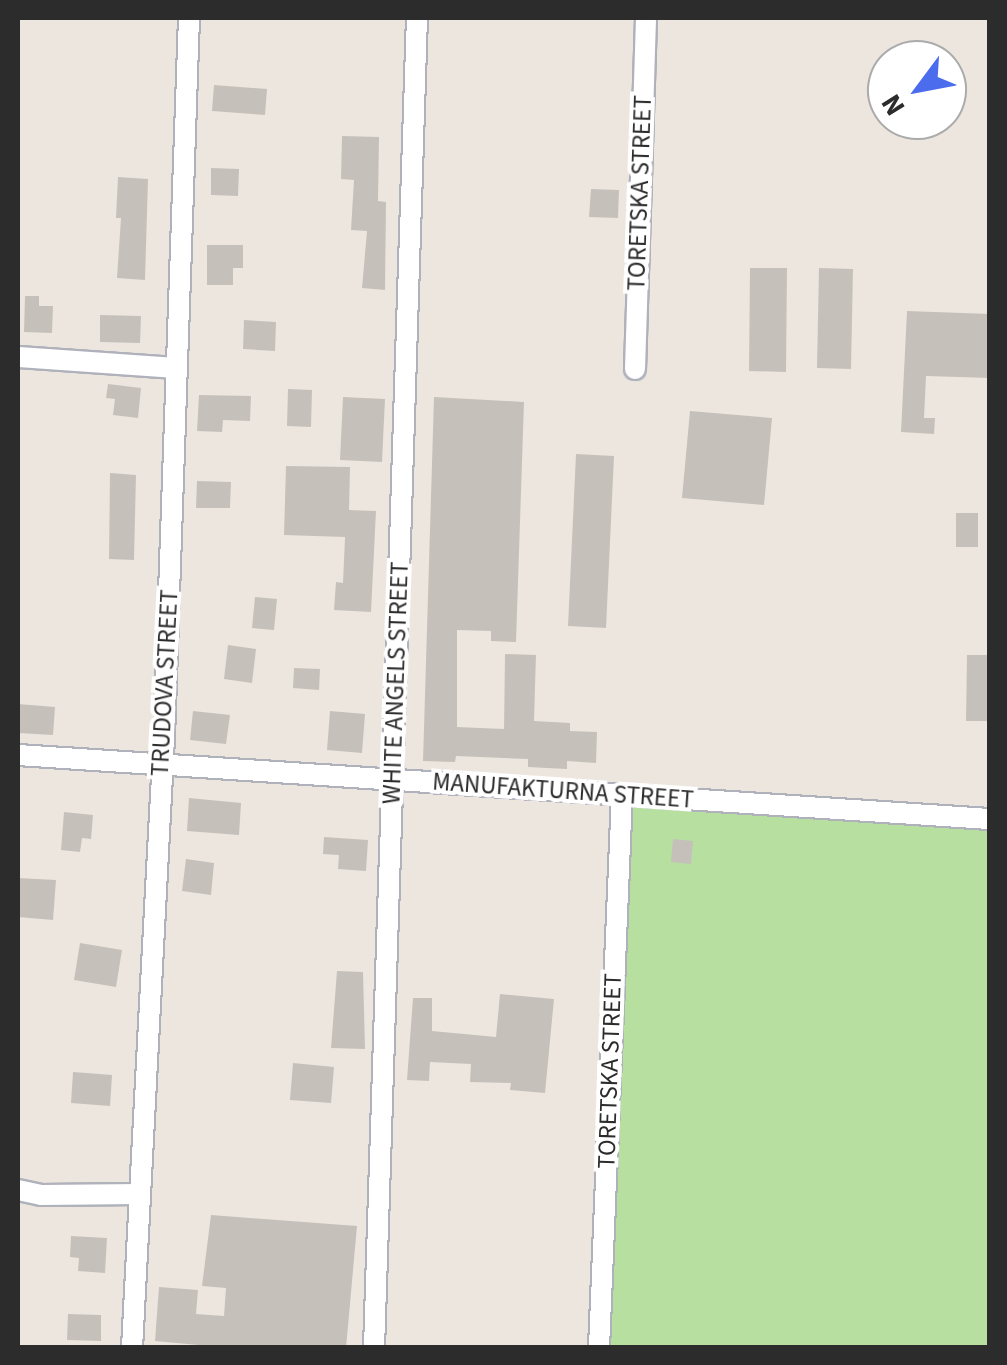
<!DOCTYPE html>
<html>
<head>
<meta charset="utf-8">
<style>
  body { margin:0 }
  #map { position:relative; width:1007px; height:1365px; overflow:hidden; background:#ece6df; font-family:"Source Sans 3",sans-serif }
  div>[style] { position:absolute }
  .green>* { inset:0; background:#b6dfa0 }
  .building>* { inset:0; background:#c5c1ba }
  .roads { filter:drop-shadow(2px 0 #afb1bb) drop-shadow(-2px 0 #afb1bb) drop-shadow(0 2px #afb1bb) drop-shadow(0 -2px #afb1bb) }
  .minor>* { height:20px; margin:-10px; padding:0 10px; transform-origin:10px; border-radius:10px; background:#fff }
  span { translate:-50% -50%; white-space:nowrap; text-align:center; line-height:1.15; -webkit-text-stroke:8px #fff; paint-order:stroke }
  .street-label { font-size:25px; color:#2c2c2c }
  .frame { position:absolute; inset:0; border:20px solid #2c2c2c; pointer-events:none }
  .north { position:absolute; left:867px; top:40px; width:100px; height:100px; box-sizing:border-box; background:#fff; border:2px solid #ababab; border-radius:50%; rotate:238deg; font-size:28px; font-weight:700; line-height:40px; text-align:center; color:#2c2c2c }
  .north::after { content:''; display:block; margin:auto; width:35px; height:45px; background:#4b6ced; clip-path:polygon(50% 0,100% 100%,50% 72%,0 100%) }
</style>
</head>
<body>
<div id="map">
  <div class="green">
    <i style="clip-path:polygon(635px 805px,989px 829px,989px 1347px,607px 1348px,629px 815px)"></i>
  </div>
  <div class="building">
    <i style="clip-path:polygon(214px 85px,267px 89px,265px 115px,212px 111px)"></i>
    <i style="clip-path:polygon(342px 136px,379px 137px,378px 201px,386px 202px,385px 290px,362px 288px,367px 231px,351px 230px,354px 180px,341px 179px)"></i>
    <i style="clip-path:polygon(211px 168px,239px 169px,238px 196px,211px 195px)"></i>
    <i style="clip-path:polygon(118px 177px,148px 179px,145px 280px,117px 278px,121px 218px,116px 218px)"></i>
    <i style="clip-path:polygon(591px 189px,619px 190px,618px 218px,589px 217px)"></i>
    <i style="clip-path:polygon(207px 245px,243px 245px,243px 268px,233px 268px,233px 285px,207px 285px)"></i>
    <i style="clip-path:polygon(750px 268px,787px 268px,786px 372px,749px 371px)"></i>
    <i style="clip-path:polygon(819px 268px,853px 269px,851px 369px,817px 368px)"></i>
    <i style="clip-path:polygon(25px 296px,39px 296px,39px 306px,53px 306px,52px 333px,24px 332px)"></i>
    <i style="clip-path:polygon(907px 311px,990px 314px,990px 378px,926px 376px,924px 418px,935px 418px,934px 434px,901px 432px)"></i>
    <i style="clip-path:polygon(100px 315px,141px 316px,140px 343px,100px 342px)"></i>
    <i style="clip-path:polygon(244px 320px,276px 322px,275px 351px,243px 349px)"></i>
    <i style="clip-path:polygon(108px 384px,141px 388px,138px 418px,113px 415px,115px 399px,106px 398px)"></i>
    <i style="clip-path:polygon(288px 389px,312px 390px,311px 427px,287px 426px)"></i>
    <i style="clip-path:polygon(199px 395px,251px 396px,250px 421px,223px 420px,222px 432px,197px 431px)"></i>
    <i style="clip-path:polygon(343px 397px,385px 399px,382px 462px,340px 460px)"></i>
    <i style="clip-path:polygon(434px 397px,524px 402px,516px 642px,491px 641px,491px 631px,457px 630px,457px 727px,504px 729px,505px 654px,536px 655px,534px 721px,570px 723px,570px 731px,597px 732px,596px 763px,567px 761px,567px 769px,528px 767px,528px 759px,456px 756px,455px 762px,423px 761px)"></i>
    <i style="clip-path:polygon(690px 411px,772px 418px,764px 505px,682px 498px)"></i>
    <i style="clip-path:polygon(576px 454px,614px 456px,606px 628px,568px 626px)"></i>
    <i style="clip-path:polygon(286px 466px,350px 467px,349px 510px,376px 511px,371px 612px,334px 610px,336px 582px,343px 583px,345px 537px,284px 535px)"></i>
    <i style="clip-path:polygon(110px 473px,136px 475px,134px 560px,109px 559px)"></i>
    <i style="clip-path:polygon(197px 481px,231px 482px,230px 508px,196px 508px)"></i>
    <i style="clip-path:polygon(956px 513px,978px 513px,978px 547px,956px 547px)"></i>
    <i style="clip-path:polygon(255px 597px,277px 599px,274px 630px,252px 628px)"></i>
    <i style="clip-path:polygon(228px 645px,256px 649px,252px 683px,224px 679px)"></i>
    <i style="clip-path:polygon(967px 655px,990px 655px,990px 721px,966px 721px)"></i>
    <i style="clip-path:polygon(294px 668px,320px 669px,319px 690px,293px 688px)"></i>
    <i style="clip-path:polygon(18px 704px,55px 707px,53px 735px,18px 733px)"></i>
    <i style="clip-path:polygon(193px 711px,230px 715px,226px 744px,190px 740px)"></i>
    <i style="clip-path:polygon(330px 711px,365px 714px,362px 753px,327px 750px)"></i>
    <i style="clip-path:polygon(189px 798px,241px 803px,239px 835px,187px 831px)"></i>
    <i style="clip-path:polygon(64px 812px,93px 815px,91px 839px,82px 838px,80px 852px,61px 850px)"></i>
    <i style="clip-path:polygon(324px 837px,368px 840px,366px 871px,338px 869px,339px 855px,323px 854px)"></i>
    <i style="clip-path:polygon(673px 839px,693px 841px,691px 864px,671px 862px)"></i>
    <i style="clip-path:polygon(186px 859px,214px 863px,211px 895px,182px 891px)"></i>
    <i style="clip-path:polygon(18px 878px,56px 880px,53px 920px,18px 917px)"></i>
    <i style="clip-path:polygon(80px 943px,122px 950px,116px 987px,74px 980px)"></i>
    <i style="clip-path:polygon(337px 971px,363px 972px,365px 1049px,331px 1048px)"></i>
    <i style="clip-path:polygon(500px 994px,554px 999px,545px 1093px,510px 1090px,511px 1083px,470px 1082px,471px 1064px,430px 1062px,429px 1081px,407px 1080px,413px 998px,432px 998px,432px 1031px,496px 1037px)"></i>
    <i style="clip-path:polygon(293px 1063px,334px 1067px,331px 1103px,290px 1100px)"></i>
    <i style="clip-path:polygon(73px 1072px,112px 1075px,110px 1106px,71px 1103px)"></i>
    <i style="clip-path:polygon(211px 1215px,357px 1226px,346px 1348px,231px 1348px,155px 1341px,159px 1287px,198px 1290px,196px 1314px,224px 1316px,226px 1288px,202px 1286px)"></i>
    <i style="clip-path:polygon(71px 1236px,107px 1238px,105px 1273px,78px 1271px,79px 1258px,70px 1257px)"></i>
    <i style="clip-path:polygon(68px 1314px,101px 1315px,101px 1341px,67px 1340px)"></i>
  </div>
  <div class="roads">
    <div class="minor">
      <i style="left:18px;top:357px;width:159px;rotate:4deg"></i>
      <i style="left:635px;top:369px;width:351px;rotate:-88.2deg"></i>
      <i style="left:18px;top:755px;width:974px;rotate:3.77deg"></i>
      <i style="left:18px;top:1190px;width:24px;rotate:12deg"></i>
      <i style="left:41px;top:1195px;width:99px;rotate:-0.6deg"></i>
      <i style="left:132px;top:1348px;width:612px;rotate:-87deg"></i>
      <i style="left:164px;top:737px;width:719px;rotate:-88.01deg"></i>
      <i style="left:374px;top:1348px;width:1331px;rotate:-88.15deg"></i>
      <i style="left:599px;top:1348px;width:553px;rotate:-87.62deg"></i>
    </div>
  </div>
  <div class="street-label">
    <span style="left:640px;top:193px;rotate:-88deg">TORETSKA STREET</span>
    <span style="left:165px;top:683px;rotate:-87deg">TRUDOVA STREET</span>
    <span style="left:396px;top:683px;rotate:-88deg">WHITE ANGELS STREET</span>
    <span style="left:563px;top:791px;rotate:4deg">MANUFAKTURNA STREET</span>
    <span style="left:610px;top:1071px;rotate:-88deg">TORETSKA STREET</span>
  </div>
  <div class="frame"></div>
  <div class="north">N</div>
</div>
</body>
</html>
